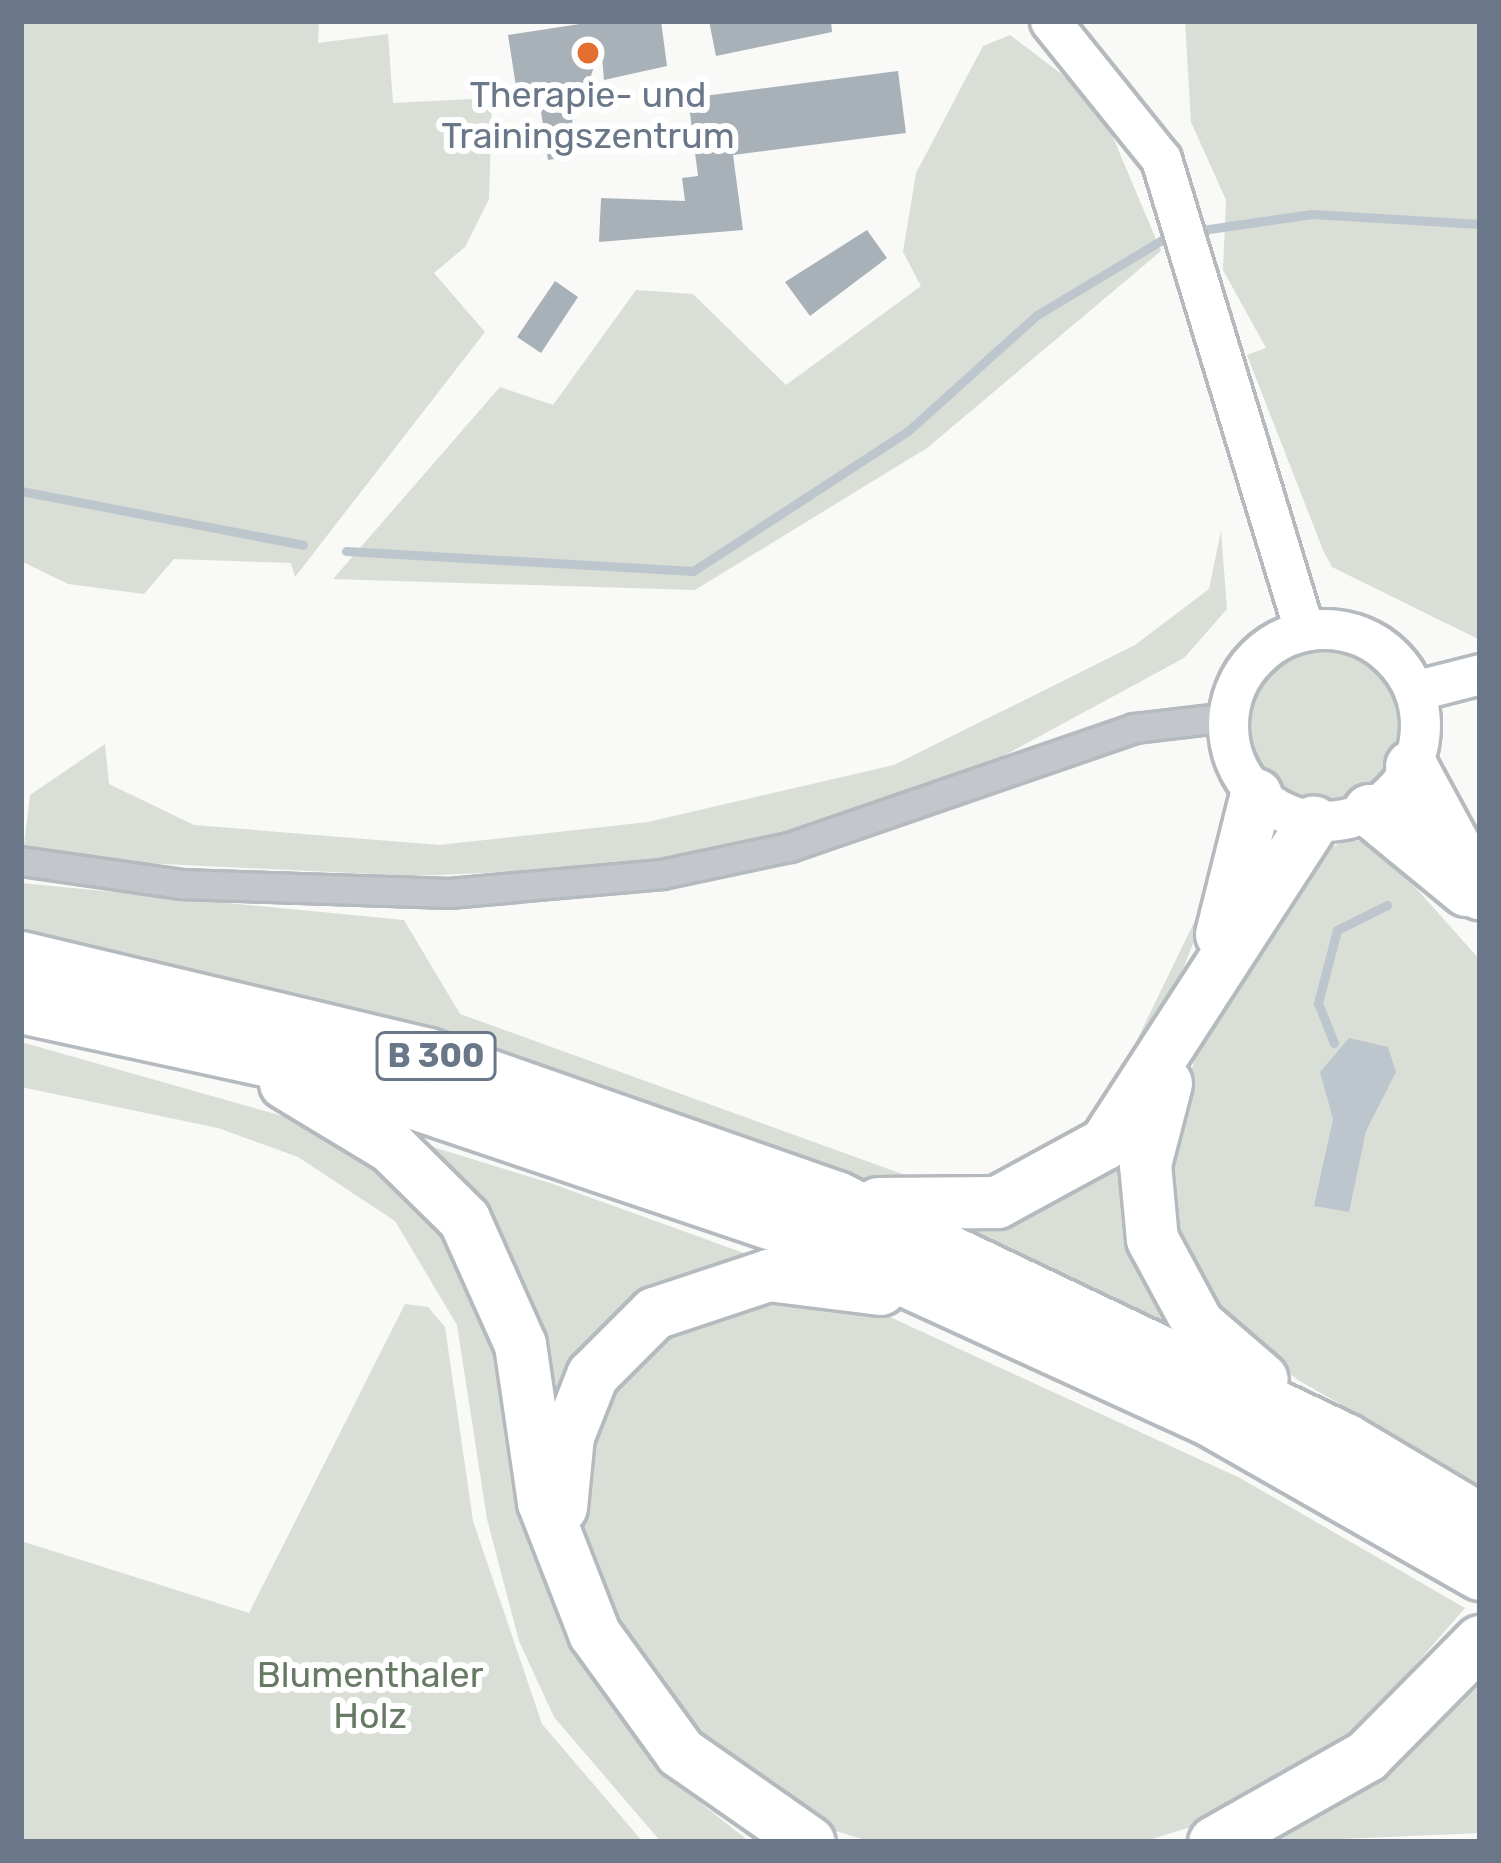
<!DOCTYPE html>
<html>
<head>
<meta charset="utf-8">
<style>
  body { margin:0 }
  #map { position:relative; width:1501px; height:1863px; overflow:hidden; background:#f9f9f7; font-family:Rubik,sans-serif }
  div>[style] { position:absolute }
  .green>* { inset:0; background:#d9ded6 }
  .round { border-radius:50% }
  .water>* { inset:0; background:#bdc6cc }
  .stream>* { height:9px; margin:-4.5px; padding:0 4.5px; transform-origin:4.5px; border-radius:4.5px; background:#bdc6cc }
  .building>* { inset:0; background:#a9b1b8 }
  .roads { filter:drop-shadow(3px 0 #b5babf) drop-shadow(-3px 0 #b5babf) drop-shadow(0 3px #b5babf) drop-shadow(0 -3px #b5babf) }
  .street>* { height:27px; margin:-13.5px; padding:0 13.5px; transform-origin:13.5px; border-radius:13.5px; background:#c3c6cb }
  .secondary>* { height:39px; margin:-19.5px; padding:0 19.5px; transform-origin:19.5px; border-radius:19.5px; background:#fff }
  .secondary>.ring { margin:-19.5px; padding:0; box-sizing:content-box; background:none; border:39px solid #fff; border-radius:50% }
  .highway>* { height:51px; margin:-25.5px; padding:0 25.5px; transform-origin:25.5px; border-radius:25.5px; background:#fff }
  .dots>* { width:33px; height:33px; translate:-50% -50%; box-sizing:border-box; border:6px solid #fff; border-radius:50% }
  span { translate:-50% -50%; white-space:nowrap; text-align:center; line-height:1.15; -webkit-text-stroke:12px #fff; paint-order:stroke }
  .shield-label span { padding:3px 9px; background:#fff; border:3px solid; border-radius:9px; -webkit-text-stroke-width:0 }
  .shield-label { font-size:33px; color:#697788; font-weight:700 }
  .poi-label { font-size:36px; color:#697788 }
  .park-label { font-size:36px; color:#667a64 }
  .frame { position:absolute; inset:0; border:24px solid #697788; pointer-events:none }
</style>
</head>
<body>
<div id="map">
  <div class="green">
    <i style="clip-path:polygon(21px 21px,319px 21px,318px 43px,388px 34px,393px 103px,492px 98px,489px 199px,465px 247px,434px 273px,485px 332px,295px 577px,291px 563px,174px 559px,144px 594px,68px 584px,21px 561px)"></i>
    <i style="clip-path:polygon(1185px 21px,1480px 21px,1480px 640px,1332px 567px,1323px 550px,1247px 355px,1266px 348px,1223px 270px,1226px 200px,1191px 122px)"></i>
    <i style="clip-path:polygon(1010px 35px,1068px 79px,1112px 135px,1161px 251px,927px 448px,695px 590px,333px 579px,500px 387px,553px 405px,636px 290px,693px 294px,786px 385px,921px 286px,903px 252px,916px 173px,983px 46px)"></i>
    <i style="clip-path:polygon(1221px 531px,1227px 609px,1184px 658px,957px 781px,778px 840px,634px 866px,414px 876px,142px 863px,24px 845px,30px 795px,105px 744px,109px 784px,194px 825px,439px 845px,648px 822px,894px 765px,1135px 645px,1209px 589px)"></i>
    <i class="round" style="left:1228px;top:629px;width:192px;height:192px"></i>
    <i style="clip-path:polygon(1236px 836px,1165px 1014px,1101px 1129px,1002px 1192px,876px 1192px,21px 937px,21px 883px,404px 920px,460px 1014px,919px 1180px,1027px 1170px,1075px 1134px,1119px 1077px)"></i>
    <i style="clip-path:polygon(1348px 840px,1375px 842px,1480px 960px,1480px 1485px,1298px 1380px,1225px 1322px,1179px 1253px,1163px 1167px,1196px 1055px,1313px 855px)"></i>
    <i style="clip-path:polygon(21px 1042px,307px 1123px,385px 1169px,450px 1234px,498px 1350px,530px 1530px,569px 1643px,665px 1775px,750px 1842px,661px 1842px,554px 1717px,519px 1641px,487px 1519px,457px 1325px,395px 1221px,298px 1157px,218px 1128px,21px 1087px)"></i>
    <i style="clip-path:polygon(410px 1140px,553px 1184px,752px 1256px,649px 1291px,549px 1433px,541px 1340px,516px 1268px,474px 1200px)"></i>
    <i style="clip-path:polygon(1115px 1150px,1201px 1348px,930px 1224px)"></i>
    <i style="clip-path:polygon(840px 1294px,1240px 1478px,1465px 1608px,1353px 1736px,1222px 1817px,1143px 1842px,871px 1842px,833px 1830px,740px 1775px,667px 1712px,608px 1620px,574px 1532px,602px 1382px,680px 1310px)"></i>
    <i style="clip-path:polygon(405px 1304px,428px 1307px,445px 1327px,473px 1521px,542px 1724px,643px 1842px,21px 1842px,21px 1541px,249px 1613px)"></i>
    <i style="clip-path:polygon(1480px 1685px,1480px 1833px,1272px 1842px,1412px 1751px)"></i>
  </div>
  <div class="water">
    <i style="clip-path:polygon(1349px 1038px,1388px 1047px,1396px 1072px,1366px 1131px,1349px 1212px,1314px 1206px,1333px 1119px,1320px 1072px)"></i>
  </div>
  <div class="stream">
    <i style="left:1195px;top:231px;width:118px;rotate:-8.3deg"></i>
    <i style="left:1312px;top:214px;width:168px;rotate:3.4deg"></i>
    <i style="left:21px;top:491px;width:287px;rotate:10.8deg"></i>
    <i style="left:346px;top:551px;width:348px;rotate:3.3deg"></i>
    <i style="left:693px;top:571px;width:257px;rotate:-33.1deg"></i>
    <i style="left:908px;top:431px;width:173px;rotate:-42deg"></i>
    <i style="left:1037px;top:315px;width:157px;rotate:-31deg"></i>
    <i style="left:1334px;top:1043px;width:43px;rotate:-111.8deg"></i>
    <i style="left:1318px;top:1003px;width:75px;rotate:-75.4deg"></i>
    <i style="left:1337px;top:930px;width:56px;rotate:-26.6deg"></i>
  </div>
  <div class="building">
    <i style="clip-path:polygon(599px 21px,661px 21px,667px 66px,604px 80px,601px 44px,589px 82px,578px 84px,567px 157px,548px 160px,538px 90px,517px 93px,508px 35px)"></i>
    <i style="clip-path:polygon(709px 21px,831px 21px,832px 32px,716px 56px)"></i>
    <i style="clip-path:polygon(898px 71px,906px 133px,733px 155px,743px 230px,599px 242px,601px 198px,685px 201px,682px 178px,698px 176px,688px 98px)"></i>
    <i style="clip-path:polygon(867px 230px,887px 258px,810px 316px,785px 282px)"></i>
    <i style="clip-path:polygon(555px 281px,578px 297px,541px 353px,517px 337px)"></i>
  </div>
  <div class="roads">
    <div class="street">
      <i style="left:21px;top:861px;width:161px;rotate:8.2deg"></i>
      <i style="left:180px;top:884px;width:269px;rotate:1.9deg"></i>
      <i style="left:449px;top:893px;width:214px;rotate:-5.1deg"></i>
      <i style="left:662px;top:874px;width:130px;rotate:-12deg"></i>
      <i style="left:789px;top:847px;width:365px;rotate:-19deg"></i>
      <i style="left:1134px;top:728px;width:95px;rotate:-6.7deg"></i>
    </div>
    <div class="secondary">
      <i style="left:1050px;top:21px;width:177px;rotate:51.2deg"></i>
      <i style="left:1161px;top:159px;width:493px;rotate:73.1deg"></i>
      <i class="ring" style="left:1228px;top:629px;width:153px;height:153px"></i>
      <i style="left:1414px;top:691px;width:68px;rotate:-14.4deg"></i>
    </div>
    <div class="highway">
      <i style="left:1411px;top:766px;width:145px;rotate:61.5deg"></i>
      <i style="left:1369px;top:810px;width:126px;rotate:39.5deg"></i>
      <i style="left:1221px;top:934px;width:144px;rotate:-76deg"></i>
      <i style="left:21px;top:957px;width:418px;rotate:13.4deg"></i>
      <i style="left:428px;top:1054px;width:432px;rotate:19.3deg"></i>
      <i style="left:836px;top:1197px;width:564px;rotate:25.43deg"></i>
      <i style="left:1345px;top:1439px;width:157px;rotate:30.7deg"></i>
      <i style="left:21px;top:1007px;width:314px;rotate:12.3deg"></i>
      <i style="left:328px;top:1074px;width:509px;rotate:18.68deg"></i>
      <i style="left:810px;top:1237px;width:435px;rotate:24.6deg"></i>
      <i style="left:1206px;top:1418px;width:315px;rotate:29.7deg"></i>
      <i style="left:285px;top:1083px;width:124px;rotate:31.1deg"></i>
      <i style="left:391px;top:1147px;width:103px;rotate:44.6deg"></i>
      <i style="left:464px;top:1219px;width:137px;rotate:65.9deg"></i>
      <i style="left:520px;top:1344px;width:160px;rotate:81.7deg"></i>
      <i style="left:543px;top:1502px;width:141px;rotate:68.7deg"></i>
      <i style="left:594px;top:1633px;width:147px;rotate:54.1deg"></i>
      <i style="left:680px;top:1752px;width:157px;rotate:34.9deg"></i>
      <i style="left:1166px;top:1083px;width:84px;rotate:104.5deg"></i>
      <i style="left:1145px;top:1164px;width:75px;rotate:84.7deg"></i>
      <i style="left:1152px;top:1239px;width:97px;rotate:61.6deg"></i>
      <i style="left:1198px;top:1324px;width:84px;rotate:40.7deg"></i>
      <i style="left:878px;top:1203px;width:119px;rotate:-0.5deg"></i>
      <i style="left:997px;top:1202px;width:123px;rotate:-28.6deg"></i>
      <i style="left:1105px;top:1143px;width:383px;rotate:-57.1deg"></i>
      <i style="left:561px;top:1507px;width:71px;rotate:-84.4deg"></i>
      <i style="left:568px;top:1436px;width:66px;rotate:-68.5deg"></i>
      <i style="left:592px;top:1375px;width:88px;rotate:-45deg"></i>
      <i style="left:654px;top:1313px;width:120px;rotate:-18.4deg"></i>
      <i style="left:768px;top:1275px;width:113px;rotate:7.1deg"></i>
      <i style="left:1214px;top:1842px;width:175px;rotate:-29.5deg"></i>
      <i style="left:1366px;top:1756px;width:162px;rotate:-45.3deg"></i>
    </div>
  </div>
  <div class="dots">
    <i style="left:588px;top:53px;background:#e26e2f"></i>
  </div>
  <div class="shield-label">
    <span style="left:436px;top:1056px">B 300</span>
  </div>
  <div class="poi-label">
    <span style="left:588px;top:115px">Therapie- und<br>Trainingszentrum</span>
  </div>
  <div class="park-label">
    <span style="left:370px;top:1695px">Blumenthaler<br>Holz</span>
  </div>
  <div class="frame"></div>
</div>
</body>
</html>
